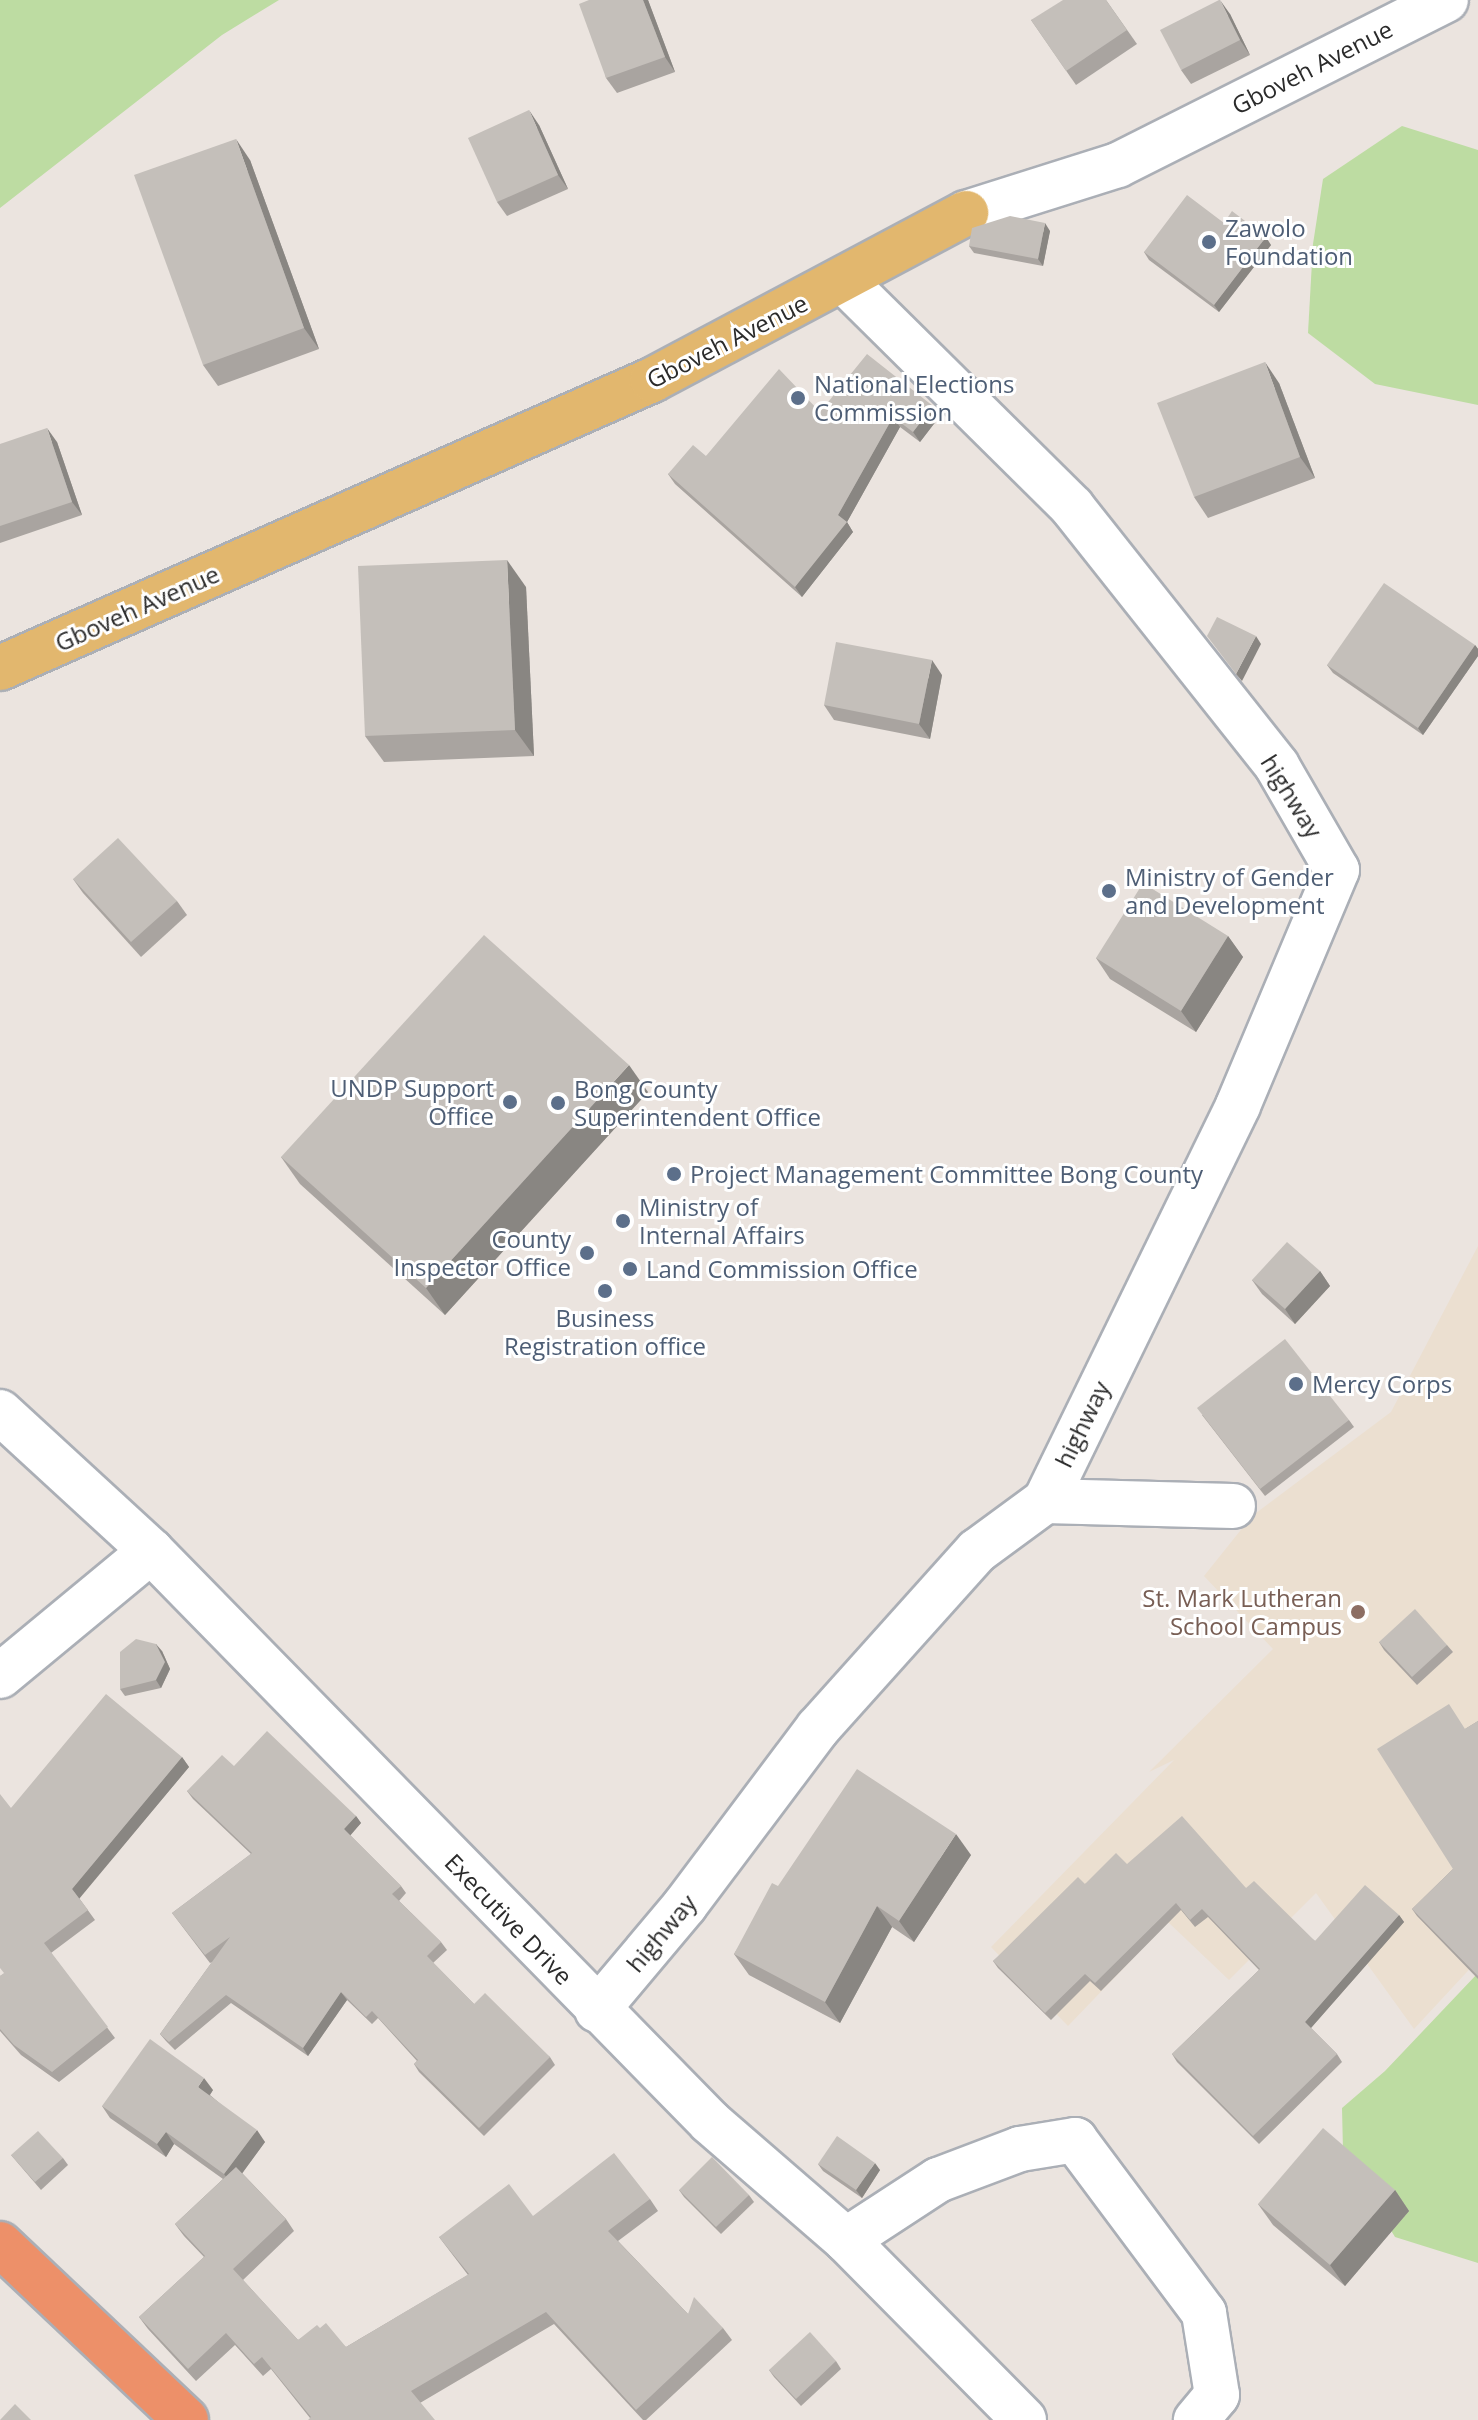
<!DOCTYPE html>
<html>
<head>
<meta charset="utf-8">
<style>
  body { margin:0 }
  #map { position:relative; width:1478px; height:2420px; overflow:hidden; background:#ebe4df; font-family:"Open Sans",sans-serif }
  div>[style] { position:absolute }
  .education>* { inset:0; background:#ebdfd0 }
  .green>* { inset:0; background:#bddca2 }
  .roads { filter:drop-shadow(2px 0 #abafb6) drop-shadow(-2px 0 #abafb6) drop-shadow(0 2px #abafb6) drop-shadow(0 -2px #abafb6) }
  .minor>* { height:44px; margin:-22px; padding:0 22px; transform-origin:22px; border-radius:22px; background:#fff }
  .major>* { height:44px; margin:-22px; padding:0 22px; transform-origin:22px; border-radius:22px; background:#e2b76e }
  .highway>* { height:44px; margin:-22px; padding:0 22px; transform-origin:22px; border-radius:22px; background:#ed9069 }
  .wall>* { inset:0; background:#a9a4a0 }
  .shaded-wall>* { inset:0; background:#898682 }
  .building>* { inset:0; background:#c4bfba }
  .dots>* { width:22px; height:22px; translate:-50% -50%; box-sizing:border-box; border:4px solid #fff; border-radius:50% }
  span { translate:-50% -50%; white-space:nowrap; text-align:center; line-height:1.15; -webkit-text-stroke:6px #fff; paint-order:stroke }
  .street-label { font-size:24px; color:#2b2b2b }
  .service-label { font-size:24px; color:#4e5e75 }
  .left { translate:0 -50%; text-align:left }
  .right { translate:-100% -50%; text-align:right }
  .education-label { font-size:24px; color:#785e54 }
</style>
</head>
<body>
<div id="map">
  <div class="education">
    <i style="clip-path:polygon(1478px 1246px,1478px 1960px,1414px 2029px,1316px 1893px,1229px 1980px,1168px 1922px,1068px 2026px,991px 1947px,1174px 1760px,1149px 1772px,1273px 1649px,1204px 1576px,1252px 1516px,1391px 1412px)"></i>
  </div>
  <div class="green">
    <i style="clip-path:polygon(0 0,279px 0,222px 35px,0 208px)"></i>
    <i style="clip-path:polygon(1402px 126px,1478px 150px,1478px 405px,1375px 384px,1308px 333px,1313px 244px,1323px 179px)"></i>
    <i style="clip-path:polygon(1478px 1973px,1478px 2263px,1395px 2237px,1343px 2151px,1342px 2108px,1385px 2071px)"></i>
  </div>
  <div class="roads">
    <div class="minor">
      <i style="left:966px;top:213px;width:159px;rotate:-17.5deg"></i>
      <i style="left:1118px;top:165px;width:367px;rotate:-26.7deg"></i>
      <i style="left:844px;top:281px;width:321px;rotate:44.7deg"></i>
      <i style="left:1072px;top:507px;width:330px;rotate:51.6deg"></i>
      <i style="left:1277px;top:766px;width:120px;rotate:60deg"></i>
      <i style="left:1337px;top:870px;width:256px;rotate:112.8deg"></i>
      <i style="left:1238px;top:1106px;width:440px;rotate:116deg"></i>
      <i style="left:0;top:1412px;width:205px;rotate:42.6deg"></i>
      <i style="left:151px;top:1551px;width:799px;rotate:45.61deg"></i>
      <i style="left:710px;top:2122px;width:180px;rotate:40.9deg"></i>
      <i style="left:846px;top:2240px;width:253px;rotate:45.3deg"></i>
      <i style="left:0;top:1676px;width:196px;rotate:-39.6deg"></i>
      <i style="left:597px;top:2010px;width:137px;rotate:-50deg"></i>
      <i style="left:685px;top:1905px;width:221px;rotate:-53.1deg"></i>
      <i style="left:818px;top:1728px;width:238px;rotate:-48.1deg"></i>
      <i style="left:977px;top:1551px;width:84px;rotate:-36.3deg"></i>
      <i style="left:1045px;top:1501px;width:188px;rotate:1.5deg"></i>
      <i style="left:846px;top:2240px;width:110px;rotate:-33.1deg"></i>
      <i style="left:938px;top:2180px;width:88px;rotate:-20.7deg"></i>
      <i style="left:1020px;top:2149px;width:56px;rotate:-9.3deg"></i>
      <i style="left:1075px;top:2140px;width:216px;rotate:53.3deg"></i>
      <i style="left:1204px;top:2313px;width:83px;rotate:81deg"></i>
      <i style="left:1217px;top:2395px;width:33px;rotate:130deg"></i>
    </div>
    <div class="major">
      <i style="left:0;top:668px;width:713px;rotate:-23.83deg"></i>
      <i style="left:652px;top:380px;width:356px;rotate:-28deg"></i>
    </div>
    <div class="highway">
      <i style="left:0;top:2244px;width:256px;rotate:43.4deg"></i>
    </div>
  </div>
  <div class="wall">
    <i style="clip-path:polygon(589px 0,648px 0,675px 72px,617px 93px,606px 78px)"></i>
    <i style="clip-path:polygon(1106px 0,1137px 44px,1076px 85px,1031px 20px)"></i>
    <i style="clip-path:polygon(1230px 14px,1250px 55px,1191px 84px,1181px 70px)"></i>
    <i style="clip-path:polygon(539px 125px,568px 189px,507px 216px,497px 202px)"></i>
    <i style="clip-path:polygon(250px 160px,319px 349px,218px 386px,203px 365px)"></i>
    <i style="clip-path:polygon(1224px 223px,1271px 245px,1219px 312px,1149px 260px,1144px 252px)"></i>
    <i style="clip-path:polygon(1050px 231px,1043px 266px,974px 253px,969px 246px)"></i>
    <i style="clip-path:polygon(1279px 383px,1315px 478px,1208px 518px,1194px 497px)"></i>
    <i style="clip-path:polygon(933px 406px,940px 416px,920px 442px,900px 427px,847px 522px,853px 532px,802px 597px,675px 484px,668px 474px,706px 456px,820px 412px)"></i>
    <i style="clip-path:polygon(57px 442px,82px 515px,0 543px,0 444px)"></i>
    <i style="clip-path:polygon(526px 587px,534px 756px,384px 762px,365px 736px)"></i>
    <i style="clip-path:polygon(1475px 645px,1478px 649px,1478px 656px,1423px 735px,1333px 673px,1327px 665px)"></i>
    <i style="clip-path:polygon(942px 675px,930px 739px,834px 720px,824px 705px)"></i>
    <i style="clip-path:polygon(73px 879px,177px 901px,187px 915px,141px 957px,83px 893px)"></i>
    <i style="clip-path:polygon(1228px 936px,1243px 957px,1196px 1032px,1110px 979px,1096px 958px)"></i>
    <i style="clip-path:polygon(648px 1092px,445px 1315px,300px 1184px,281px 1157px)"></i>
    <i style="clip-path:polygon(1320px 1271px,1330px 1286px,1295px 1324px,1262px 1294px,1252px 1280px)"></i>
    <i style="clip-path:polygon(1202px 1415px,1349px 1420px,1354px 1427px,1265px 1496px)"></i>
    <i style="clip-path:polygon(1379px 1642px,1447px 1645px,1453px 1652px,1417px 1685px,1384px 1650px)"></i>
    <i style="clip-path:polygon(162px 1651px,170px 1669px,161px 1688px,125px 1696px,120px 1689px)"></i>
    <i style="clip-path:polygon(1478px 1721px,1478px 1979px,1417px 1916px,1412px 1909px,1453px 1869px,1465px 1729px)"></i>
    <i style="clip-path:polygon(182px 1757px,189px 1767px,79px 1898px,95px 1920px,51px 1953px,115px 2038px,59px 2082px,21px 2055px,0 2031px,0 1976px,4px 1974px,11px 1808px)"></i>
    <i style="clip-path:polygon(234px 1766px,356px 1816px,361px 1823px,350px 1835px,401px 1886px,406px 1893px,399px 1901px,441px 1942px,447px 1950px,433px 1963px,474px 2004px,550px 2057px,555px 2065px,484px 2136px,419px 2072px,414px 2064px,417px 2061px,378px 2018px,372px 2024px,347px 2000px,308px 2056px,231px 2003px,175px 2050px,166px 2041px,160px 2034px,212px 1962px,210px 1963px,172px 1913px,251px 1854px,193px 1799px,187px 1791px)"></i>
    <i style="clip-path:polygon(971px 1855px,914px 1942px,892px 1927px,840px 2023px,749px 1975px,734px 1954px,778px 1886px)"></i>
    <i style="clip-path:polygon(1127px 1864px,1246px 1888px,1315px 1941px,1399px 1915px,1404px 1922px,1311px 2028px,1337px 2054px,1342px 2062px,1259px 2144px,1177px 2062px,1172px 2054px,1259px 1970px,1208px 1917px,1195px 1927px,1181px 1910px,1101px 1991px,1090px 1981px,1051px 2020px,998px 1968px,993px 1961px,1085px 1884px)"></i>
    <i style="clip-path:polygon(213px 2090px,210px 2095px,265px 2142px,242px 2173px,286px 2219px,294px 2231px,243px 2280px,298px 2340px,320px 2328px,346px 2347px,468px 2275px,439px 2237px,533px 2216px,650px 2199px,658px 2211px,618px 2241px,688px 2314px,723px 2328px,732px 2340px,646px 2420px,643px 2420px,554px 2324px,420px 2403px,310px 2418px,271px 2369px,263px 2376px,235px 2345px,196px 2381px,148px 2329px,139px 2317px,204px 2257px,184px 2236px,175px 2224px,223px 2179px,174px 2144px,166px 2157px,110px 2118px,102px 2106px)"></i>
    <i style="clip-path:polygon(11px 2155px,63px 2158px,68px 2165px,41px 2190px)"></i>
    <i style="clip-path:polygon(818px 2164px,880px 2170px,862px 2198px,823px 2171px)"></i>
    <i style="clip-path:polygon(679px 2190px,749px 2195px,754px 2202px,721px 2234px,684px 2197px)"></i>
    <i style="clip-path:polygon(1395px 2190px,1409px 2211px,1345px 2286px,1273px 2225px,1258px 2204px)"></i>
    <i style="clip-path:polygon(836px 2361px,841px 2369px,801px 2406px,774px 2377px,769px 2370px)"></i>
  </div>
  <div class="shaded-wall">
    <i style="clip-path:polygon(643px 0,648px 0,675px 72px,665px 57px)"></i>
    <i style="clip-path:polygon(1220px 0,1230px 14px,1250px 55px,1240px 40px)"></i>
    <i style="clip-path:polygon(529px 110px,539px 125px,568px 189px,558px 175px)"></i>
    <i style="clip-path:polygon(236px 139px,250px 160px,319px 349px,304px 328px)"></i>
    <i style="clip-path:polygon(1045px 223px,1050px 231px,1043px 266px,1038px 259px)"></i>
    <i style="clip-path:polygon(1266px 237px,1271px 245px,1219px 312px,1214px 305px)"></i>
    <i style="clip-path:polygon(1265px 362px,1279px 383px,1315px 478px,1300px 457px)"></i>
    <i style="clip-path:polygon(933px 406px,940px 416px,920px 442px,913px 432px)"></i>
    <i style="clip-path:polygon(893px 417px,900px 427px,847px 522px,853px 532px,802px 597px,795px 587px,838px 515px)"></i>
    <i style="clip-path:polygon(47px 428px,57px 442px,82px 515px,72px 502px)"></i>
    <i style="clip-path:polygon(507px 560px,526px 587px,534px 756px,515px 730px)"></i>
    <i style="clip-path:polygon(1256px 636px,1261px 644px,1242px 681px,1236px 674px)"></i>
    <i style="clip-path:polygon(1475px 645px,1478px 649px,1478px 656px,1423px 735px,1418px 728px)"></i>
    <i style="clip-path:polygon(932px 660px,942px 675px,930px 739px,919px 724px)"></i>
    <i style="clip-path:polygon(1228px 936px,1243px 957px,1196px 1032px,1181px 1011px)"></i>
    <i style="clip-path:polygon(629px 1065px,648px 1092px,445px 1315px,426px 1288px)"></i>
    <i style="clip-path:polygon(1320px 1271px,1330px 1286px,1295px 1324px,1285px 1309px)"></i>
    <i style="clip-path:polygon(156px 1644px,162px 1651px,170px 1669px,161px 1688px,156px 1680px)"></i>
    <i style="clip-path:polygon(182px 1757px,189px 1767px,79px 1899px,72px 1889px)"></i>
    <i style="clip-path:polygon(356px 1816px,361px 1823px,349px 1837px,344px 1829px)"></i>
    <i style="clip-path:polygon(956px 1834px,971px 1855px,914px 1942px,899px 1921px)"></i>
    <i style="clip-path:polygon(877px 1906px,892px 1927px,840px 2023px,825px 2002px)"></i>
    <i style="clip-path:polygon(1399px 1915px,1404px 1922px,1310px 2029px,1305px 2022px)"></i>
    <i style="clip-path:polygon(341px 1992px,347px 2000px,308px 2056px,303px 2048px)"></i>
    <i style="clip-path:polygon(204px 2078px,213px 2090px,207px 2099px,198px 2087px)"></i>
    <i style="clip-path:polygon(257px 2130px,265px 2142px,233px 2186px,224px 2174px)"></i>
    <i style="clip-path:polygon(166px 2132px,174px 2144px,166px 2157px,157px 2144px)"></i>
    <i style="clip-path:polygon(875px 2163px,880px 2170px,862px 2198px,856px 2190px)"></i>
    <i style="clip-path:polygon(1395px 2190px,1409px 2211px,1345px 2286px,1330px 2265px)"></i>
  </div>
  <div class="building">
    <i style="clip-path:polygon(589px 0,643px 0,665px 57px,606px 78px,579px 4px)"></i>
    <i style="clip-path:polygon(1063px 0,1106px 0,1127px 30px,1066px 71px,1031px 20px)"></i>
    <i style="clip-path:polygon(1219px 0,1220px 0,1240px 40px,1181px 70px,1160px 30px)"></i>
    <i style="clip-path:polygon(529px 110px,558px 175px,497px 202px,468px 138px)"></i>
    <i style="clip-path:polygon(236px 139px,304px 328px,203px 365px,134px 175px)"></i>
    <i style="clip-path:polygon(1187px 195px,1224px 223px,1232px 211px,1266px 237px,1214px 305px,1144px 252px)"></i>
    <i style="clip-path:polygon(1010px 216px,1045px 223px,1038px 259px,969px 246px,972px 228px)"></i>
    <i style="clip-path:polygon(867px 354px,933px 406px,913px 432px,893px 417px,838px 515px,847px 522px,795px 587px,668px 474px,693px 445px,706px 456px,779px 369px,820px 412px)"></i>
    <i style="clip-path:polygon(1265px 362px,1300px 457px,1194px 497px,1157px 403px)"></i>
    <i style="clip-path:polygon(47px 428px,72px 502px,0 526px,0 444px)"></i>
    <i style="clip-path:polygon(507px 560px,515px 730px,365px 736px,358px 566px)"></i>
    <i style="clip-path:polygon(1384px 583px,1475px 645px,1418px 728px,1327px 665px)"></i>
    <i style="clip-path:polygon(1217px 617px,1256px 636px,1236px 674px,1207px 636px)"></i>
    <i style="clip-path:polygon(836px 642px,932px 660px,919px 724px,824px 705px)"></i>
    <i style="clip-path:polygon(118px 838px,177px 901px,131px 942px,73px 879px)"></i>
    <i style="clip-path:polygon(1143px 883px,1228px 936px,1181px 1011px,1096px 958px)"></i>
    <i style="clip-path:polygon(484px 935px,629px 1065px,426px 1288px,281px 1157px)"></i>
    <i style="clip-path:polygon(1287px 1242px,1320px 1271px,1285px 1309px,1252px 1280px)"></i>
    <i style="clip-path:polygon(1285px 1339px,1349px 1420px,1260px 1489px,1197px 1408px)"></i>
    <i style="clip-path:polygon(1415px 1609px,1447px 1645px,1412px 1677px,1379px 1642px)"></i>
    <i style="clip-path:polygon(136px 1639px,156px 1644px,165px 1662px,156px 1680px,120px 1689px,120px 1652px)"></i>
    <i style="clip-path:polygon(106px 1694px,182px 1757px,72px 1889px,88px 1910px,44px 1943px,108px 2027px,52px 2072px,14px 2045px,0 2029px,0 1976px,4px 1973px,0 1968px,0 1794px,11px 1808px)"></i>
    <i style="clip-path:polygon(1449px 1704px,1465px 1729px,1478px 1721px,1478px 1976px,1412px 1909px,1453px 1869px,1377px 1749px)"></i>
    <i style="clip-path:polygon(267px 1731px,356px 1816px,344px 1829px,401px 1886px,392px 1894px,441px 1942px,427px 1956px,474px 2004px,485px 1993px,550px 2057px,479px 2128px,414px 2064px,418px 2060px,372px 2011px,366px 2017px,341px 1992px,303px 2048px,226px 1995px,169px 2042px,160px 2034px,230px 1937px,205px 1955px,172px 1913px,252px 1853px,187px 1791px,222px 1755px,234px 1766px)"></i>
    <i style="clip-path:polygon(857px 1769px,956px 1834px,899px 1921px,877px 1906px,825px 2002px,734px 1954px,772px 1883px,778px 1886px)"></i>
    <i style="clip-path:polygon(1182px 1816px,1246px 1888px,1254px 1881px,1315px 1941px,1365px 1885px,1399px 1915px,1305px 2022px,1337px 2054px,1253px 2136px,1172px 2054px,1260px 1969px,1202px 1909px,1190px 1920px,1176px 1903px,1095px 1983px,1085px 1974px,1045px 2013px,993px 1961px,1078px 1877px,1085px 1884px,1116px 1853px,1127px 1864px)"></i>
    <i style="clip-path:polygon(150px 2039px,204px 2078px,198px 2087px,257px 2130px,224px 2174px,166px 2132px,157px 2144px,102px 2106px)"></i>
    <i style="clip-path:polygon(1323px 2128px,1395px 2190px,1330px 2265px,1258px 2204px)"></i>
    <i style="clip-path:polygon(38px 2131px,63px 2158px,35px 2182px,11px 2155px)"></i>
    <i style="clip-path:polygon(837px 2136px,875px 2163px,856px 2190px,818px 2164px)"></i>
    <i style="clip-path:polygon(614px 2153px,650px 2199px,608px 2231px,688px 2314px,694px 2297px,723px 2328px,636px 2410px,546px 2312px,411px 2391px,435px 2420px,308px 2420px,311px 2417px,262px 2357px,254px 2364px,226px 2333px,188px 2369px,139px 2317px,205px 2256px,175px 2224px,236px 2167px,286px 2219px,233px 2269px,298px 2340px,317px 2325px,320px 2328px,326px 2323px,346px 2347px,469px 2274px,439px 2237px,509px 2184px,533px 2216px)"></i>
    <i style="clip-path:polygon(712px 2157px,749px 2195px,716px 2227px,679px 2190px)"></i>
    <i style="clip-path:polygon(810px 2332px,836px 2361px,796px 2399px,769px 2370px)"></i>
    <i style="clip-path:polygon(15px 2404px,31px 2420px,0 2420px)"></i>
  </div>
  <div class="dots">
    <i style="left:1209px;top:242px;background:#5c6f8a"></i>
    <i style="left:798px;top:398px;background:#5c6f8a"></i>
    <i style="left:1109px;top:891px;background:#5c6f8a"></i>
    <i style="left:510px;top:1102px;background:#5c6f8a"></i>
    <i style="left:558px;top:1103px;background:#5c6f8a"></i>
    <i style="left:674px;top:1174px;background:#5c6f8a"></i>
    <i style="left:623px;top:1221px;background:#5c6f8a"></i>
    <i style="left:587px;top:1253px;background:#5c6f8a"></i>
    <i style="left:630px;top:1269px;background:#5c6f8a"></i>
    <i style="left:605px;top:1291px;background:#5c6f8a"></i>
    <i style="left:1296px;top:1384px;background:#5c6f8a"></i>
    <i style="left:1358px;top:1612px;background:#8d6e63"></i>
  </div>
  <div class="street-label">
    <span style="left:1312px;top:67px;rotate:-27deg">Gboveh Avenue</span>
    <span style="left:727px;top:341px;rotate:-27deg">Gboveh Avenue</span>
    <span style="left:137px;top:608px;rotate:-24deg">Gboveh Avenue</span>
    <span style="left:1292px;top:796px;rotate:58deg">highway</span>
    <span style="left:1082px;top:1424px;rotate:-64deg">highway</span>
    <span style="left:509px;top:1919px;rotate:46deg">Executive Drive</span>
    <span style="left:661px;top:1933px;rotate:-50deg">highway</span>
  </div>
  <div class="service-label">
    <span class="left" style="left:1225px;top:242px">Zawolo<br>Foundation</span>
    <span class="left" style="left:814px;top:398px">National Elections<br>Commission</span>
    <span class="left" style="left:1125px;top:891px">Ministry of Gender<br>and Development</span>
    <span class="right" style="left:494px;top:1102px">UNDP Support<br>Office</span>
    <span class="left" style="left:574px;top:1103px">Bong County<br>Superintendent Office</span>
    <span class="left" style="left:690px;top:1174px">Project Management Committee Bong County</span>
    <span class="left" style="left:639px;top:1221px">Ministry of<br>Internal Affairs</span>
    <span class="right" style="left:571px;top:1253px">County<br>Inspector Office</span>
    <span class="left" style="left:646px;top:1269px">Land Commission Office</span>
    <span style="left:605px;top:1332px">Business<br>Registration office</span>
    <span class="left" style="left:1312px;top:1384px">Mercy Corps</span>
  </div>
  <div class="education-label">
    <span class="right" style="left:1342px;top:1612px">St. Mark Lutheran<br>School Campus</span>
  </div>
</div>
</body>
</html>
